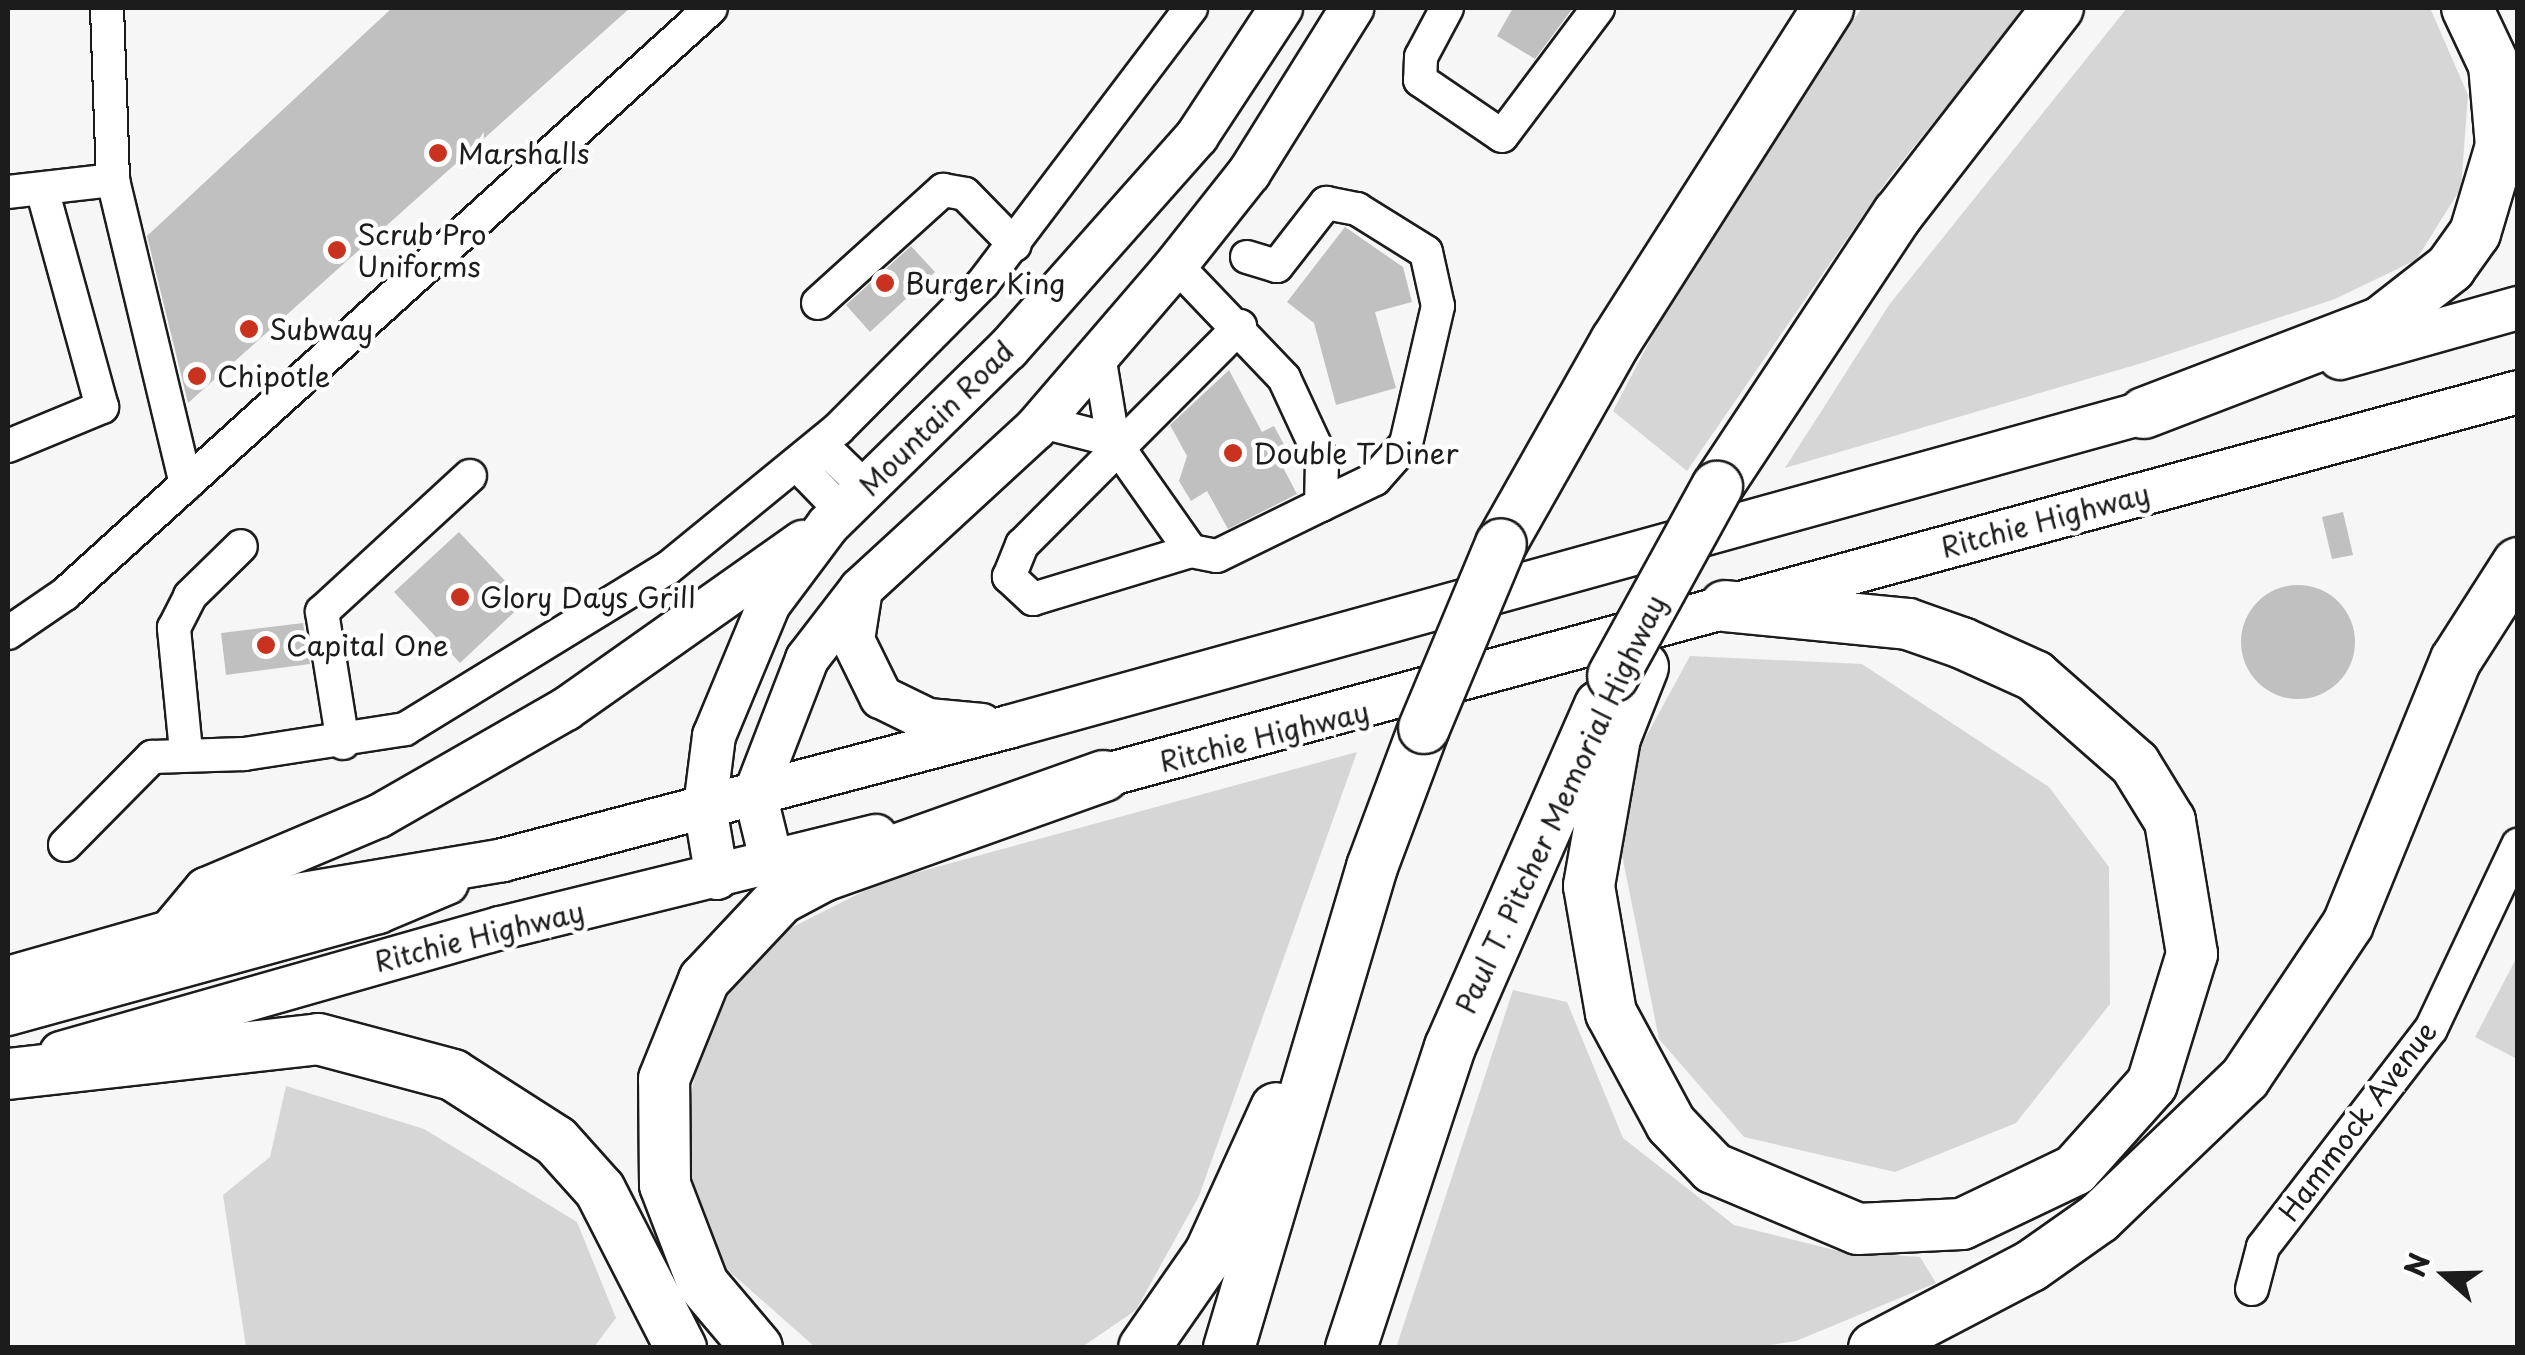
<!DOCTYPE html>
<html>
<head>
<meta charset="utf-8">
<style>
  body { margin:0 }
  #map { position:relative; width:2525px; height:1355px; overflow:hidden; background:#f6f6f6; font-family:"Playpen Sans",sans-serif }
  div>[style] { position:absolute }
  .green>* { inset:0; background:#d6d6d6 }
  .building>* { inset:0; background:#c0c0c0 }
  .round { border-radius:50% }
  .roads { filter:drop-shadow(2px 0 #1c1c1c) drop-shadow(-2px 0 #1c1c1c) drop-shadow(0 2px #1c1c1c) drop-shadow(0 -2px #1c1c1c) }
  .minor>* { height:32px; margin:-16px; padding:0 16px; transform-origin:16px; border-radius:16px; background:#fff }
  .major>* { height:42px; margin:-21px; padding:0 21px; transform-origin:21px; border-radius:21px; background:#fff }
  .highway>* { height:50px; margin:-25px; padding:0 25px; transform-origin:25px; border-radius:25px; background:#fff }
  .bridges { filter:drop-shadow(2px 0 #1c1c1c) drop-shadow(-2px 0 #1c1c1c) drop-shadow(0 2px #1c1c1c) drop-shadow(0 -2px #1c1c1c) }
  .highway-bridge>* { height:50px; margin:-25px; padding:0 25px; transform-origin:25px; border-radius:25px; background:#fff }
  .dots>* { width:28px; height:28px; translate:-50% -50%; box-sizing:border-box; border:5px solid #fff; border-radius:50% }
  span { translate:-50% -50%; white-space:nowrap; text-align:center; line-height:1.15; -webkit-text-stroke:9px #fff; paint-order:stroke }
  .poi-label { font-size:28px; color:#1c1c1c }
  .left { translate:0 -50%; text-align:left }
  .street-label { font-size:28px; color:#1c1c1c }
  .frame { position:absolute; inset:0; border:10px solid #1c1c1c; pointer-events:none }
  .north { position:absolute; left:2395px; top:1225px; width:100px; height:100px; -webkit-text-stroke:8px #fff; paint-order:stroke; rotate:290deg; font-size:28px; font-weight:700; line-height:40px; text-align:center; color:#1c1c1c }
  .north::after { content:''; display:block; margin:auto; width:35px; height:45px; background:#1c1c1c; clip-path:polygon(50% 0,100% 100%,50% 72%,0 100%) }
</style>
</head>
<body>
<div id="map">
  <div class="green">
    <i style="clip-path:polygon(1862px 8px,2025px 8px,1888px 179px,1687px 471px,1613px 411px,1707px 232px)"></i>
    <i style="clip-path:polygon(2127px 8px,2430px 8px,2468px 95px,2461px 188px,2416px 260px,2335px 299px,2142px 363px,1785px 468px,1889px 305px)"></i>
    <i style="clip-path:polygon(1690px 656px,1862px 664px,2049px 787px,2109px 867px,2110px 1004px,2016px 1123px,1895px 1172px,1744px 1137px,1659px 1039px,1618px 835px,1642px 744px)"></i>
    <i style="clip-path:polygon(1357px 752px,1199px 1196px,1136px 1310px,1082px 1347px,815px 1347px,722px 1265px,693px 1207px,686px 1121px,704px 1028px,757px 945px,882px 882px)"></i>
    <i style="clip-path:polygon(2517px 957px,2518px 1059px,2517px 1059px,2475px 1037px)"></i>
    <i style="clip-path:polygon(1513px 990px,1567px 1002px,1623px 1138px,1734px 1225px,1839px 1251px,1920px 1257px,1936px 1283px,1796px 1341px,1758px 1347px,1396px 1348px)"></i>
    <i style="clip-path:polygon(286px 1086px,424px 1129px,577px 1222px,616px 1318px,594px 1347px,246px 1347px,223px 1195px,270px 1157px)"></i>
  </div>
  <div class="building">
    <i style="clip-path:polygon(392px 8px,630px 8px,188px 403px,147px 236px)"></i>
    <i style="clip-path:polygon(1513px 8px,1573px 8px,1535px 59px,1497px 36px)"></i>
    <i style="clip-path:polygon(1345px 227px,1403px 267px,1412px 302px,1375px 312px,1396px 388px,1336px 405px,1314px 323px,1287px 302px)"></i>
    <i style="clip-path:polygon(911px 246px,935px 272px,870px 332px,846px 305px)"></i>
    <i style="clip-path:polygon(1229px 370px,1262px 432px,1274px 426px,1287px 450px,1277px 456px,1297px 494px,1228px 529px,1207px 491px,1191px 501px,1179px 481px,1187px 456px,1170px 425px)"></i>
    <i style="clip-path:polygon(2343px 512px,2353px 555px,2332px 559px,2322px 517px)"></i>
    <i style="clip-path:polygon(459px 532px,525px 602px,460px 663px,394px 592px)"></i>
    <i class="round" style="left:2241px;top:585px;width:114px;height:114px"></i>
    <i style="clip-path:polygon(303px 623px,310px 664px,226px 675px,221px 633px)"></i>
  </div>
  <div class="roads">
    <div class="minor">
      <i style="left:107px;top:8px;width:172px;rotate:88deg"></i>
      <i style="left:1447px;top:8px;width:55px;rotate:118deg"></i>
      <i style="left:1421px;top:57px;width:23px;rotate:92deg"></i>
      <i style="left:1420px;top:80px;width:99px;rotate:34.3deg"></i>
      <i style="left:1502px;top:136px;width:160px;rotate:-53.1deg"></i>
      <i style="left:8px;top:192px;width:106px;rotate:-6.5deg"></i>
      <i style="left:113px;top:180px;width:313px;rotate:76.5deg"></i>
      <i style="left:1247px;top:257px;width:31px;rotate:17deg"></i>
      <i style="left:1277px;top:266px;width:80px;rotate:-52.1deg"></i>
      <i style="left:1326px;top:203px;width:32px;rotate:11deg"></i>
      <i style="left:1357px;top:209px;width:81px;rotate:31.9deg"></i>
      <i style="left:1426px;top:252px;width:55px;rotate:77.5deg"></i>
      <i style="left:1438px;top:306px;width:142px;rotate:103.1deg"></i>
      <i style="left:1406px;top:444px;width:47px;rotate:131.5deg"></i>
      <i style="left:1375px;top:479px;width:60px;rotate:154.3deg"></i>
      <i style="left:818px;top:303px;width:169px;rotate:-42.1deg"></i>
      <i style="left:943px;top:190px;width:22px;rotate:10deg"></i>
      <i style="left:965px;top:194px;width:71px;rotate:45.6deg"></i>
      <i style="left:1042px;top:422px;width:73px;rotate:14.2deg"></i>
      <i style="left:1113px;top:440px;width:86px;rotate:-99.4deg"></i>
      <i style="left:1113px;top:440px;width:136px;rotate:54.9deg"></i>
      <i style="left:1191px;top:551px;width:26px;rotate:11deg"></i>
      <i style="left:1217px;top:556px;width:116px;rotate:-26.1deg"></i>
      <i style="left:1321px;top:505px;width:45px;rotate:-88.7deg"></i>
      <i style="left:1322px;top:460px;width:90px;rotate:-114.9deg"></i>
      <i style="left:1284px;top:378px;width:156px;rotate:-133.7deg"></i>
      <i style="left:8px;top:446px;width:102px;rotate:-22.5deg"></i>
      <i style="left:102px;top:407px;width:226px;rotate:-105.4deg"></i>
      <i style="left:842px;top:511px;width:49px;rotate:-134.2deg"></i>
      <i style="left:808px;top:476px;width:21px;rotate:-90deg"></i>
      <i style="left:808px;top:455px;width:23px;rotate:-2deg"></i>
      <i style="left:831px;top:454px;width:49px;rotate:44.2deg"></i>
      <i style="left:1191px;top:551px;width:165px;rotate:163.1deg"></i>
      <i style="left:1033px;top:599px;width:33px;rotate:-137deg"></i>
      <i style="left:1009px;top:577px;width:35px;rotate:-68deg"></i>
      <i style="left:1022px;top:545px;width:309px;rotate:-45.1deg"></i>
      <i style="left:8px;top:633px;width:69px;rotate:-34.4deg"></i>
      <i style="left:65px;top:594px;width:872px;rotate:-42.21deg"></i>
      <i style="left:343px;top:743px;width:133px;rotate:-99.1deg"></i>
      <i style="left:322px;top:612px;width:201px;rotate:-42.6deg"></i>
      <i style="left:186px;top:751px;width:124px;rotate:-95.6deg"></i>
      <i style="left:174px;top:628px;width:36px;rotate:-63deg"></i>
      <i style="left:190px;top:596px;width:71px;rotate:-44.4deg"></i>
      <i style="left:65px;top:845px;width:124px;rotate:-45.3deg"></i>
      <i style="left:152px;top:757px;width:92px;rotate:-1.9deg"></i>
      <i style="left:244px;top:754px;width:163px;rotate:-8.8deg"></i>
      <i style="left:405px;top:729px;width:308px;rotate:-31.5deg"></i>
      <i style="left:668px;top:568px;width:220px;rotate:-39.3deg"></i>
      <i style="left:838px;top:429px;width:206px;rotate:-45.2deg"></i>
      <i style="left:983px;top:283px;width:345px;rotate:-52.9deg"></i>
      <i style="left:2252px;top:1289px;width:43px;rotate:-75.3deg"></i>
      <i style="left:2263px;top:1247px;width:275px;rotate:-52.4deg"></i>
      <i style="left:2431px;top:1029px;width:204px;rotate:-64.7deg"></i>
    </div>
    <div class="major">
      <i style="left:2340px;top:358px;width:185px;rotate:-15.7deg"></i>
      <i style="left:861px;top:589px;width:52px;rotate:98.9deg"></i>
      <i style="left:853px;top:640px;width:64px;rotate:63.8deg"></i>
      <i style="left:881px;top:697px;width:52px;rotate:26.1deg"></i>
      <i style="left:928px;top:720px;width:54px;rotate:5.3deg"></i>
      <i style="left:1070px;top:785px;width:1500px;rotate:-15.18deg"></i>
      <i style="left:772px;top:863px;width:71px;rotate:-103.8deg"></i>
      <i style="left:755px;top:794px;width:145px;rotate:-68.9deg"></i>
      <i style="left:807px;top:659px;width:88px;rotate:-52.4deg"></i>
      <i style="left:861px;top:589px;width:238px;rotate:-42.6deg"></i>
      <i style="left:1036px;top:428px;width:208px;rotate:-49.3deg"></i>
      <i style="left:1172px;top:270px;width:124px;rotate:-51.6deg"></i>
      <i style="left:1249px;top:173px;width:195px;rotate:-58deg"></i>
      <i style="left:717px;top:878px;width:72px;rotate:-99.6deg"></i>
      <i style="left:705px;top:807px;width:72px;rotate:-82.8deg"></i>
      <i style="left:714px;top:736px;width:143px;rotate:-67.4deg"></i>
      <i style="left:769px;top:604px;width:99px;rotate:-53.2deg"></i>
      <i style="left:828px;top:525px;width:252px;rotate:-44.4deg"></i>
      <i style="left:1008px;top:349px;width:285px;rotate:-48.4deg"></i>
      <i style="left:1197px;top:136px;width:153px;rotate:-56.7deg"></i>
      <i style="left:170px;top:932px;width:56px;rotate:-50.1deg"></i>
      <i style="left:206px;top:889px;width:188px;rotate:-22.9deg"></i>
      <i style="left:379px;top:816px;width:215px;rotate:-29.8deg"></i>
      <i style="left:566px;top:709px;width:290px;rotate:-35.2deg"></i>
      <i style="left:8px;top:978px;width:307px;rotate:-15.9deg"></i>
      <i style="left:303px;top:894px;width:203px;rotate:-9.6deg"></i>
      <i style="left:503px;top:860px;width:522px;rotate:-14.75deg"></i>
      <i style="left:1008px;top:727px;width:1211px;rotate:-15.47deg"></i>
      <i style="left:8px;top:1014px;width:384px;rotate:-15.4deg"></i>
      <i style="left:378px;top:912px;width:75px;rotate:-22.8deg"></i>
      <i style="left:61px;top:1053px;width:457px;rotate:-15.9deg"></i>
      <i style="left:501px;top:928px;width:386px;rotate:-13.8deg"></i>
    </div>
    <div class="highway">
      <i style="left:2144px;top:413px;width:254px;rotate:-21deg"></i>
      <i style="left:2381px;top:322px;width:88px;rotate:-38deg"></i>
      <i style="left:2450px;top:268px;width:43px;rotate:-54.5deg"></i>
      <i style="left:2475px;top:233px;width:91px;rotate:-73.4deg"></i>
      <i style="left:2501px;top:146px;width:81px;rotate:-94.9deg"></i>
      <i style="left:2494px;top:65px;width:63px;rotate:-115.3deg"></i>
      <i style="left:1717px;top:487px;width:328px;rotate:-56.5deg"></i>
      <i style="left:1898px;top:214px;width:261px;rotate:-52.2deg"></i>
      <i style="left:1501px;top:544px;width:233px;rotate:-60.5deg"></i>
      <i style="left:1616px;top:341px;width:395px;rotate:-57.5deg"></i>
      <i style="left:1643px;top:667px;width:76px;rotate:111.5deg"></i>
      <i style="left:1615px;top:738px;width:150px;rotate:100deg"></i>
      <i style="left:1589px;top:886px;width:129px;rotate:80.2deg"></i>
      <i style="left:1611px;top:1013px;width:126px;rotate:61.6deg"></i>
      <i style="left:1671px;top:1124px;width:61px;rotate:46.3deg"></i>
      <i style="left:1713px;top:1168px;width:157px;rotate:22.8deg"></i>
      <i style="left:1858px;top:1229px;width:104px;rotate:-2.8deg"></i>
      <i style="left:1962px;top:1224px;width:125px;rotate:-25.5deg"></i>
      <i style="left:2075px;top:1170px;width:115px;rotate:-48.2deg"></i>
      <i style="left:2152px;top:1084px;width:136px;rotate:-72.9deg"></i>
      <i style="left:2192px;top:954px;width:135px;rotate:-99.4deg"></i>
      <i style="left:2170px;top:821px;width:67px;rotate:-121.6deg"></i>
      <i style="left:2135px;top:764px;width:133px;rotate:-138.7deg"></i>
      <i style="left:2035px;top:676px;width:80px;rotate:-155.7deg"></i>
      <i style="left:1962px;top:643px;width:57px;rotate:-160.6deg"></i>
      <i style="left:1908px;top:624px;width:184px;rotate:-174.4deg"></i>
      <i style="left:8px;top:1074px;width:312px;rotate:-6.4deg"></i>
      <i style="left:318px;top:1039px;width:140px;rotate:14.9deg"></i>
      <i style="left:453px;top:1075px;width:122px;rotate:32.7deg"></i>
      <i style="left:556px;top:1141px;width:66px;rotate:48.1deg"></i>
      <i style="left:600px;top:1190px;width:178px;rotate:62.9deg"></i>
      <i style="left:757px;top:1348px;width:84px;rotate:-130.2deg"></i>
      <i style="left:703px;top:1284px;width:106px;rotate:-111deg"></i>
      <i style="left:665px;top:1185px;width:106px;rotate:-90.5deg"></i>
      <i style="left:664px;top:1079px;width:107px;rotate:-68deg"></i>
      <i style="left:704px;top:980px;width:111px;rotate:-46.8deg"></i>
      <i style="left:780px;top:899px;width:49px;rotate:-28.1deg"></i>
      <i style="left:823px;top:876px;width:298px;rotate:-19.6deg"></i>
      <i style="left:1144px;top:1348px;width:116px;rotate:-55.2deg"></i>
      <i style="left:1210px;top:1253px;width:159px;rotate:-65.5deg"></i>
      <i style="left:1229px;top:1348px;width:502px;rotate:-73.44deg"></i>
      <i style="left:1372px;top:867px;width:148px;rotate:-69.5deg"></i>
      <i style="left:1351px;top:1348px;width:317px;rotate:-71.8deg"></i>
      <i style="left:1450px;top:1047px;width:373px;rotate:-66.3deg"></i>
      <i style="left:1874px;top:1348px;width:177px;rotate:-27.6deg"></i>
      <i style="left:2031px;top:1266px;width:83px;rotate:-35.2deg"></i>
      <i style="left:2099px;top:1218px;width:202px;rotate:-43.8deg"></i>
      <i style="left:2245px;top:1078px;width:185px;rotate:-56.2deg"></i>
      <i style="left:2348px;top:924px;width:285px;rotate:-67.8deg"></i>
      <i style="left:2456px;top:660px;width:115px;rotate:-57.4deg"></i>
    </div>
  </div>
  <div class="bridges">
    <div class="highway-bridge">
      <i style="left:1613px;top:676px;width:216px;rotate:-61.2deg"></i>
      <i style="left:1424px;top:728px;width:199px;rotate:-67.3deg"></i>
    </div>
  </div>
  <div class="dots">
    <i style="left:438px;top:153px;background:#c8321e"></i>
    <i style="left:337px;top:250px;background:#c8321e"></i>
    <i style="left:885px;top:283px;background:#c8321e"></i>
    <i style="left:249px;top:329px;background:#c8321e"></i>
    <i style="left:197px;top:376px;background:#c8321e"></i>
    <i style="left:1233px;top:453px;background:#c8321e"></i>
    <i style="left:460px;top:597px;background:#c8321e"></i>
    <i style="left:266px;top:645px;background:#c8321e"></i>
  </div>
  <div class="poi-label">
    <span class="left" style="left:458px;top:153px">Marshalls</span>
    <span class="left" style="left:357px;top:250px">Scrub Pro<br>Uniforms</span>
    <span class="left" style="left:905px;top:283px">Burger King</span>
    <span class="left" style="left:269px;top:329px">Subway</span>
    <span class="left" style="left:217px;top:376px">Chipotle</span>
    <span class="left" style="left:1253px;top:453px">Double T Diner</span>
    <span class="left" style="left:480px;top:597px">Glory Days Grill</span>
    <span class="left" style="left:286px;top:645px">Capital One</span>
  </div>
  <div class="street-label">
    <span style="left:936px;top:418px;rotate:-45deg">Mountain Road</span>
    <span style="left:2045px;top:520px;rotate:-15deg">Ritchie Highway</span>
    <span style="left:1264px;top:736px;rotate:-14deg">Ritchie Highway</span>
    <span style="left:1560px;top:804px;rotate:-65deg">Paul T. Pitcher Memorial Highway</span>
    <span style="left:479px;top:936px;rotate:-14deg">Ritchie Highway</span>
    <span style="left:2357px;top:1121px;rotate:-53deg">Hammock Avenue</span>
  </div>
  <div class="frame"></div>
  <div class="north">N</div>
</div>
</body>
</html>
